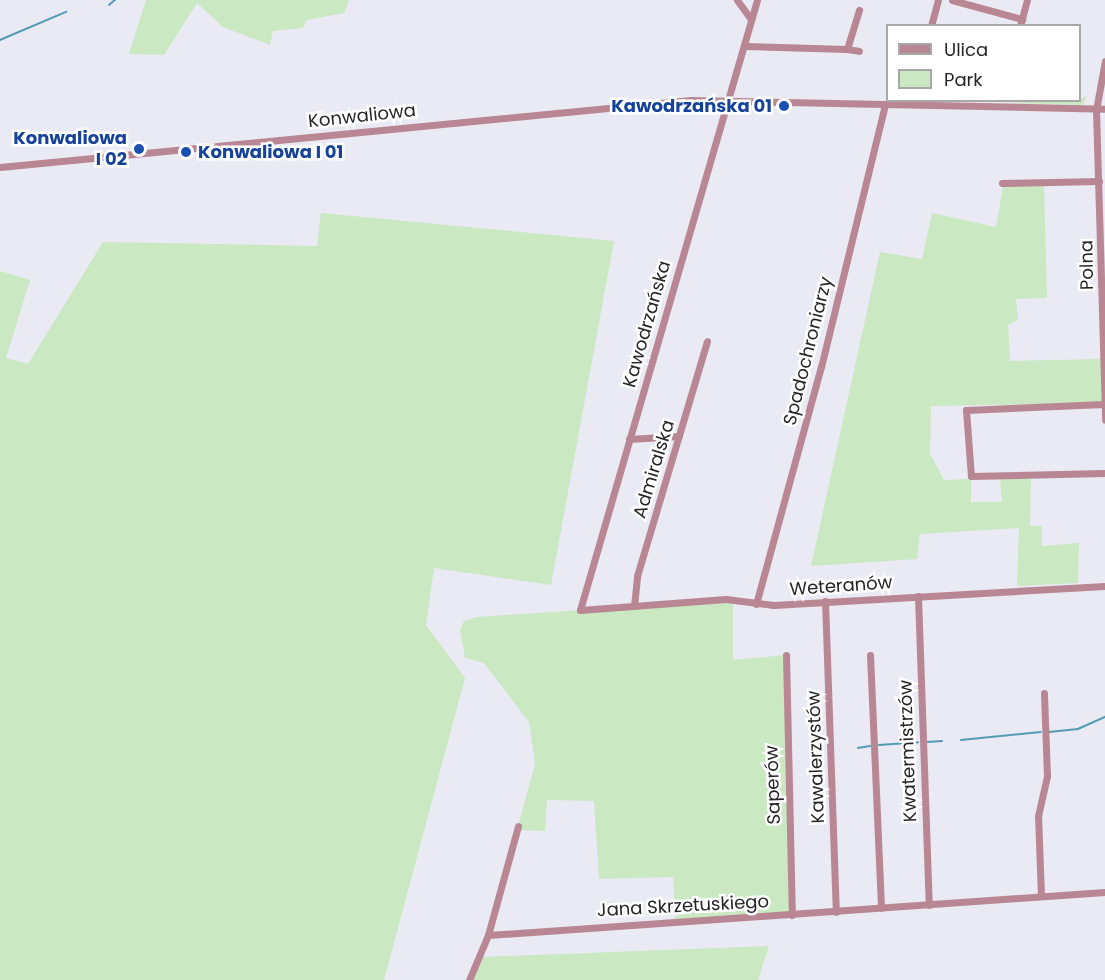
<!DOCTYPE html>
<html>
<head>
<meta charset="utf-8">
<style>
  body { margin:0 }
  #map { position:relative; width:1105px; height:980px; overflow:hidden; background:#e9eaf3; font-family:Poppins,sans-serif }
  div>[style] { position:absolute }
  .green>* { inset:0; background:#cae8c2 }
  .stream>* { height:1.5px; margin:-0.75px; padding:0 0.75px; transform-origin:0.75px; border-radius:0.75px; background:#549cb2 }
  .minor>* { height:7px; margin:-3.5px; padding:0 3.5px; transform-origin:3.5px; border-radius:3.5px; background:#b88793 }
  .dots>* { width:16px; height:16px; translate:-50% -50%; box-sizing:border-box; border:3px solid #fff; border-radius:50% }
  span { translate:-50% -50%; white-space:nowrap; text-align:center; line-height:1.15; -webkit-text-stroke:5px #fff; paint-order:stroke }
  .transit-label { font-size:18px; color:#164399; font-weight:700 }
  .right { translate:-100% -50%; text-align:right }
  .left { translate:0 -50%; text-align:left }
  .street-label { font-size:18px; color:#252528 }
  .legend { position:absolute; left:886px; top:24px; width:195px; height:78px; box-sizing:border-box; background:#fff; border:2px solid #a8a8a9; margin:0; padding:8px 10px; list-style:none; font-size:18px; color:#252528 }
  .legend li { display:flex; align-items:center; gap:12px; height:30px }
  .legend b { width:30px; border:2px solid #a8a8a9 }
</style>
</head>
<body>
<div id="map">
  <div class="green">
    <i style="clip-path:polygon(146px 0,349px 0,344px 13px,307px 20px,303px 28px,273px 31px,270px 45px,223px 27px,197px 3px,164px 55px,129px 54px)"></i>
    <i style="clip-path:polygon(1087px 95px,1083px 105px,1006px 103px,1080px 100px)"></i>
    <i style="clip-path:polygon(1044px 185px,1047px 298px,1016px 299px,1018px 320px,1008px 325px,1010px 361px,1101px 359px,1102px 403px,931px 406px,930px 454px,944px 480px,971px 479px,971px 502px,1002px 502px,1000px 479px,1031px 479px,1030px 526px,1042px 526px,1042px 546px,1079px 543px,1078px 583px,1017px 586px,1019px 528px,920px 534px,917px 559px,811px 566px,880px 252px,922px 259px,932px 213px,996px 227px,1003px 186px)"></i>
    <i style="clip-path:polygon(321px 213px,614px 241px,551px 585px,434px 568px,426px 625px,465px 678px,384px 980px,0 980px,0 271px,30px 280px,6px 358px,28px 364px,103px 242px,317px 246px)"></i>
    <i style="clip-path:polygon(733px 600px,733px 660px,786px 655px,792px 915px,676px 924px,673px 877px,599px 879px,594px 801px,547px 800px,545px 831px,517px 830px,535px 764px,529px 722px,484px 663px,465px 658px,460px 629px,464px 621px,476px 617px)"></i>
    <i style="clip-path:polygon(769px 946px,758px 980px,469px 980px,480px 957px)"></i>
  </div>
  <div class="stream">
    <i style="left:109px;top:5px;width:8px;rotate:-40deg"></i>
    <i style="left:0;top:40px;width:72px;rotate:-23deg"></i>
    <i style="left:1049px;top:732px;width:29px;rotate:-6deg"></i>
    <i style="left:1078px;top:729px;width:30px;rotate:-24deg"></i>
    <i style="left:961px;top:740px;width:80px;rotate:-5.7deg"></i>
    <i style="left:927px;top:742px;width:15px;rotate:-4deg"></i>
    <i style="left:879px;top:745px;width:39px;rotate:-4deg"></i>
    <i style="left:858px;top:748px;width:12px;rotate:-9deg"></i>
  </div>
  <div class="minor">
    <i style="left:737px;top:0;width:24px;rotate:54deg"></i>
    <i style="left:757px;top:0;width:635px;rotate:106.18deg"></i>
    <i style="left:580px;top:610px;width:146px;rotate:-4.3deg"></i>
    <i style="left:726px;top:599px;width:48px;rotate:7.1deg"></i>
    <i style="left:774px;top:605px;width:332px;rotate:-3.3deg"></i>
    <i style="left:952px;top:0;width:73px;rotate:15.2deg"></i>
    <i style="left:931px;top:26px;width:27px;rotate:-75deg"></i>
    <i style="left:1020px;top:26px;width:27px;rotate:-75deg"></i>
    <i style="left:744px;top:46px;width:103px;rotate:1.7deg"></i>
    <i style="left:847px;top:49px;width:41px;rotate:-72.9deg"></i>
    <i style="left:847px;top:49px;width:12px;rotate:9deg"></i>
    <i style="left:1105px;top:61px;width:50px;rotate:100.4deg"></i>
    <i style="left:1096px;top:110px;width:310px;rotate:88.3deg"></i>
    <i style="left:0;top:167px;width:694px;rotate:-5.54deg"></i>
    <i style="left:691px;top:100px;width:414px;rotate:1.2deg"></i>
    <i style="left:1002px;top:183px;width:97px;rotate:-1.2deg"></i>
    <i style="left:1104px;top:404px;width:138px;rotate:177.5deg"></i>
    <i style="left:966px;top:410px;width:66px;rotate:85.7deg"></i>
    <i style="left:971px;top:476px;width:134px;rotate:-1.3deg"></i>
    <i style="left:629px;top:439px;width:50px;rotate:-3.4deg"></i>
    <i style="left:918px;top:596px;width:309px;rotate:88deg"></i>
    <i style="left:825px;top:601px;width:311px;rotate:88deg"></i>
    <i style="left:756px;top:604px;width:246px;rotate:-74.7deg"></i>
    <i style="left:821px;top:367px;width:271px;rotate:-76.3deg"></i>
    <i style="left:634px;top:606px;width:30px;rotate:-84deg"></i>
    <i style="left:637px;top:576px;width:245px;rotate:-73.4deg"></i>
    <i style="left:786px;top:655px;width:260px;rotate:88.7deg"></i>
    <i style="left:870px;top:655px;width:253px;rotate:87.5deg"></i>
    <i style="left:1041px;top:896px;width:80px;rotate:-92.1deg"></i>
    <i style="left:1038px;top:816px;width:41px;rotate:-77.3deg"></i>
    <i style="left:1047px;top:776px;width:83px;rotate:-92.1deg"></i>
    <i style="left:488px;top:935px;width:618px;rotate:-3.99deg"></i>
    <i style="left:469px;top:980px;width:49px;rotate:-67.1deg"></i>
    <i style="left:488px;top:935px;width:113px;rotate:-74.6deg"></i>
  </div>
  <div class="dots">
    <i style="left:784px;top:106px;background:#1a4fb4"></i>
    <i style="left:139px;top:149px;background:#1a4fb4"></i>
    <i style="left:186px;top:152px;background:#1a4fb4"></i>
  </div>
  <div class="transit-label">
    <span class="right" style="left:772px;top:106px">Kawodrzańska 01</span>
    <span class="right" style="left:127px;top:149px">Konwaliowa<br>I 02</span>
    <span class="left" style="left:198px;top:152px">Konwaliowa I 01</span>
  </div>
  <div class="street-label">
    <span style="left:362px;top:116px;rotate:-6deg">Konwaliowa</span>
    <span style="left:1087px;top:265px;rotate:-91deg">Polna</span>
    <span style="left:647px;top:324px;rotate:-74deg">Kawodrzańska</span>
    <span style="left:808px;top:351px;rotate:-76deg">Spadochroniarzy</span>
    <span style="left:654px;top:469px;rotate:-73deg">Admiralska</span>
    <span style="left:841px;top:586px;rotate:-4deg">Weteranów</span>
    <span style="left:908px;top:751px;rotate:-92deg">Kwatermistrzów</span>
    <span style="left:816px;top:757px;rotate:-92deg">Kawalerzystów</span>
    <span style="left:773px;top:785px;rotate:-92deg">Saperów</span>
    <span style="left:683px;top:906px;rotate:-3deg">Jana Skrzetuskiego</span>
  </div>
  <ul class="legend">
  <li><b style="height:8px;background:#b88793"></b>Ulica</li>
  <li><b style="height:16px;background:#cae8c2"></b>Park</li>
  </ul>
</div>
</body>
</html>
